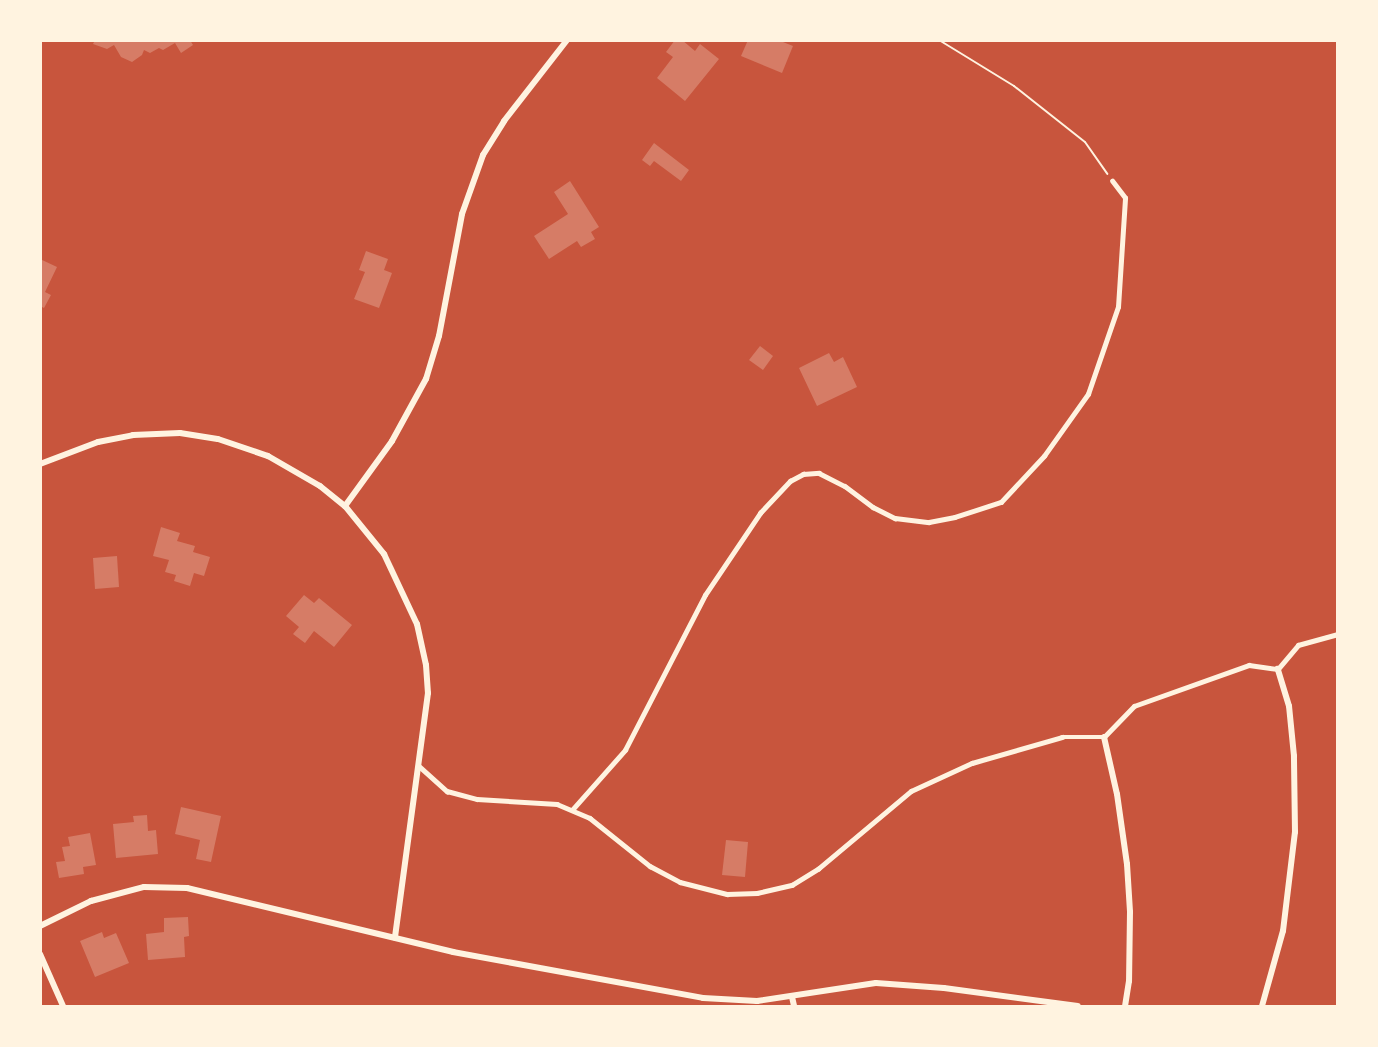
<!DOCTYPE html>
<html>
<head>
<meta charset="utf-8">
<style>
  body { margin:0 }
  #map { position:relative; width:1378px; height:1047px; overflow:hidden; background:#c8553d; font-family:"Work Sans",sans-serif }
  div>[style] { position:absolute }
  .building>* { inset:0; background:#d67c66 }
  .path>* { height:2px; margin:-1px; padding:0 1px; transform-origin:1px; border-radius:1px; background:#fff3e0 }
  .service>* { height:4.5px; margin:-2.25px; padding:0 2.25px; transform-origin:2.25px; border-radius:2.25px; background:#fff3e0 }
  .minor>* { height:6px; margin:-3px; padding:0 3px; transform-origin:3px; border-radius:3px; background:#fff3e0 }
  span { translate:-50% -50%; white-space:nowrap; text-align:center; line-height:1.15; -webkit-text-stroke:6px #fff3e0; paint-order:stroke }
  .frame { position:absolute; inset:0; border:42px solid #fff3e0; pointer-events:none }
</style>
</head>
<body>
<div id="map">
  <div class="building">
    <i style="clip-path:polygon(95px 40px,190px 40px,193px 45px,181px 53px,175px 43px,163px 50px,159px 48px,150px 53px,144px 50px,142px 55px,132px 62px,121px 57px,114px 45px,107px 49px,93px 44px)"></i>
    <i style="clip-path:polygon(675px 40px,682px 40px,695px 51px,700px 44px,719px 59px,685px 101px,657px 78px,673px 57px,666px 52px)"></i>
    <i style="clip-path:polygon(748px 40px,778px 40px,793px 46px,782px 73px,741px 56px)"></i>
    <i style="clip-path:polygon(654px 143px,689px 170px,681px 181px,654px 161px,650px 166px,642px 160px)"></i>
    <i style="clip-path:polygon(570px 181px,599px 227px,591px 232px,595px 239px,581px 247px,577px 241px,549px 259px,534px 236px,568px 214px,554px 192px)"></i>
    <i style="clip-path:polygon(366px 251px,388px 259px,384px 270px,392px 273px,379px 308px,354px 299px,365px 272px,359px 270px)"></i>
    <i style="clip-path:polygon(40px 259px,57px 267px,45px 292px,51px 295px,44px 308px,40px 306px)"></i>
    <i style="clip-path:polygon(760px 346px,773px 356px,763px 370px,749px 360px)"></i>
    <i style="clip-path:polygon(829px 353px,834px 362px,843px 357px,857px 387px,817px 406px,799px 368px)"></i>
    <i style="clip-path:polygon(161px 527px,180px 533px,177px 541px,195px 546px,193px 552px,210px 557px,204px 576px,194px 573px,190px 586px,174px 581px,176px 575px,165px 572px,169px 560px,153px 556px)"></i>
    <i style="clip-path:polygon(117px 556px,119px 587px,95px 589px,93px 558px)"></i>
    <i style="clip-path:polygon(304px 595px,314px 603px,319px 598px,352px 625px,334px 647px,314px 631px,305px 643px,293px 634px,299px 627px,286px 616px)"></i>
    <i style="clip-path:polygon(181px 807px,221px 816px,211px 862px,196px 859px,200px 840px,175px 834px)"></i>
    <i style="clip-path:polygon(147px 815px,148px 831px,156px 830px,158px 854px,116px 858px,113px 824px,134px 822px,133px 816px)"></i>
    <i style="clip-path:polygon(90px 833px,96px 865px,83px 867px,84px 874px,59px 878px,56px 862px,65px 861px,62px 847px,70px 846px,68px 837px)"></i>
    <i style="clip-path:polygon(726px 840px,748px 842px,745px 877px,722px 875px)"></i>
    <i style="clip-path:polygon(188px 917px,189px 936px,184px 937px,185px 957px,148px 960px,146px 934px,164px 932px,164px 918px)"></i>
    <i style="clip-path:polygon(102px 932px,104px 938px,116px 933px,129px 963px,95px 977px,80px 941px)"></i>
  </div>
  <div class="path">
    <i style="left:939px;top:40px;width:88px;rotate:31.5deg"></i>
    <i style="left:1014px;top:86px;width:90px;rotate:38.3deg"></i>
    <i style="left:1085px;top:142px;width:39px;rotate:55deg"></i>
  </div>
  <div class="service">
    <i style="left:419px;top:766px;width:38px;rotate:42deg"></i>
    <i style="left:447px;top:791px;width:31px;rotate:15deg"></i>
    <i style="left:477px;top:799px;width:80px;rotate:3.6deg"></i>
    <i style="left:557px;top:804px;width:36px;rotate:23deg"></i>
    <i style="left:590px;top:818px;width:77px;rotate:38.7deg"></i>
    <i style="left:650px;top:866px;width:34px;rotate:28deg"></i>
    <i style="left:680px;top:882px;width:49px;rotate:14.3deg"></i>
    <i style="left:727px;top:894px;width:30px;rotate:-2deg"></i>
    <i style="left:757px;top:893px;width:36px;rotate:-13deg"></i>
    <i style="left:792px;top:885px;width:31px;rotate:-32deg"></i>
    <i style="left:818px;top:869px;width:121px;rotate:-40deg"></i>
    <i style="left:911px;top:791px;width:67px;rotate:-24.7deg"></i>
    <i style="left:972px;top:763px;width:94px;rotate:-16.1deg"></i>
    <i style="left:1062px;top:737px;width:42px"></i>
    <i style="left:1104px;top:737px;width:43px;rotate:-45.9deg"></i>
    <i style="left:1134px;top:706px;width:122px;rotate:-19.6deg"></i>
    <i style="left:1249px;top:665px;width:29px;rotate:8deg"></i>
    <i style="left:1278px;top:669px;width:31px;rotate:-50deg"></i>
    <i style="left:1298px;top:645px;width:41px;rotate:-15.4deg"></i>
    <i style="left:572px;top:810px;width:80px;rotate:-48.5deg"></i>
    <i style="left:625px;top:750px;width:174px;rotate:-62.7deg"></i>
    <i style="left:705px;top:595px;width:99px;rotate:-56.1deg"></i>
    <i style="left:760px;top:513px;width:44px;rotate:-46.8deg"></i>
    <i style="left:790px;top:481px;width:15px;rotate:-28deg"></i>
    <i style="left:803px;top:474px;width:16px;rotate:-4deg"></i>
    <i style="left:819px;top:473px;width:29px;rotate:27deg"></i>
    <i style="left:845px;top:486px;width:35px;rotate:37deg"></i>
    <i style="left:873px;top:507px;width:25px;rotate:27deg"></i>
    <i style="left:895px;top:518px;width:34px;rotate:7deg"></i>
    <i style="left:929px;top:522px;width:26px;rotate:-11deg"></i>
    <i style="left:955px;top:517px;width:48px;rotate:-18.1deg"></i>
    <i style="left:1001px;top:502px;width:63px;rotate:-46.9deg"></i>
    <i style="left:1044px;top:456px;width:76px;rotate:-54.6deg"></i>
    <i style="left:1088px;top:394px;width:92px;rotate:-71deg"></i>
    <i style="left:1118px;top:307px;width:109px;rotate:-86.3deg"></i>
    <i style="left:1125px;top:198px;width:21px;rotate:-127deg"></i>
  </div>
  <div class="minor">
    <i style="left:40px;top:464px;width:62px;rotate:-20.8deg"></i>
    <i style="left:98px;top:442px;width:36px;rotate:-11deg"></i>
    <i style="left:133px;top:435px;width:47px;rotate:-2.4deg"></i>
    <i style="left:180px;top:433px;width:38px;rotate:9deg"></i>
    <i style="left:218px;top:439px;width:53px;rotate:18.8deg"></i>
    <i style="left:268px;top:456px;width:60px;rotate:30deg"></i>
    <i style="left:320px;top:486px;width:32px;rotate:39deg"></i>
    <i style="left:345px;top:506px;width:62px;rotate:50.9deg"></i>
    <i style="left:384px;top:554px;width:77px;rotate:64.8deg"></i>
    <i style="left:417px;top:624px;width:42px;rotate:77.6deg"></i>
    <i style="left:426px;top:665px;width:28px;rotate:86deg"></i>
    <i style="left:428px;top:693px;width:247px;rotate:97.7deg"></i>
    <i style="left:345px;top:506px;width:80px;rotate:-54.1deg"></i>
    <i style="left:392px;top:441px;width:71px;rotate:-61.3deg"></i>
    <i style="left:426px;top:379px;width:45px;rotate:-73.2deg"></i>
    <i style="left:439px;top:336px;width:124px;rotate:-79.3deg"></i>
    <i style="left:462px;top:214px;width:63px;rotate:-70.4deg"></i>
    <i style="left:483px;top:155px;width:40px;rotate:-58deg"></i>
    <i style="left:504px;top:121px;width:103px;rotate:-52.1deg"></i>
    <i style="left:1104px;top:737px;width:58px;rotate:77.2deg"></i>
    <i style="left:1117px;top:794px;width:71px;rotate:81.9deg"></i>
    <i style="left:1127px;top:864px;width:48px;rotate:86.4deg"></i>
    <i style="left:1130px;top:912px;width:69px;rotate:90.8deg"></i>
    <i style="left:1129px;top:981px;width:25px;rotate:99deg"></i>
    <i style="left:40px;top:926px;width:57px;rotate:-26.1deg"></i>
    <i style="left:91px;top:901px;width:55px;rotate:-14.8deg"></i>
    <i style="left:144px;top:887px;width:43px;rotate:1.3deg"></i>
    <i style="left:187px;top:888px;width:274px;rotate:13.5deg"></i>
    <i style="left:453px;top:952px;width:254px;rotate:10.4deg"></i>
    <i style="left:703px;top:998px;width:54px;rotate:3.2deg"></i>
    <i style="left:757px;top:1001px;width:120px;rotate:-8.6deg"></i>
    <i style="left:876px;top:983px;width:68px;rotate:4.2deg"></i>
    <i style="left:944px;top:988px;width:135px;rotate:7.7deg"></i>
    <i style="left:40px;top:954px;width:57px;rotate:66.1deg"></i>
    <i style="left:792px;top:997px;width:9px;rotate:77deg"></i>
    <i style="left:1262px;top:1006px;width:78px;rotate:-74.4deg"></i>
    <i style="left:1283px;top:931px;width:100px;rotate:-83.1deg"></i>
    <i style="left:1295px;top:832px;width:76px;rotate:-90.8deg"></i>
    <i style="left:1294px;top:756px;width:50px;rotate:-95.7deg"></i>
    <i style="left:1289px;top:706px;width:39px;rotate:-107deg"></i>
  </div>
  <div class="frame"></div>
</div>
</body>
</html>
